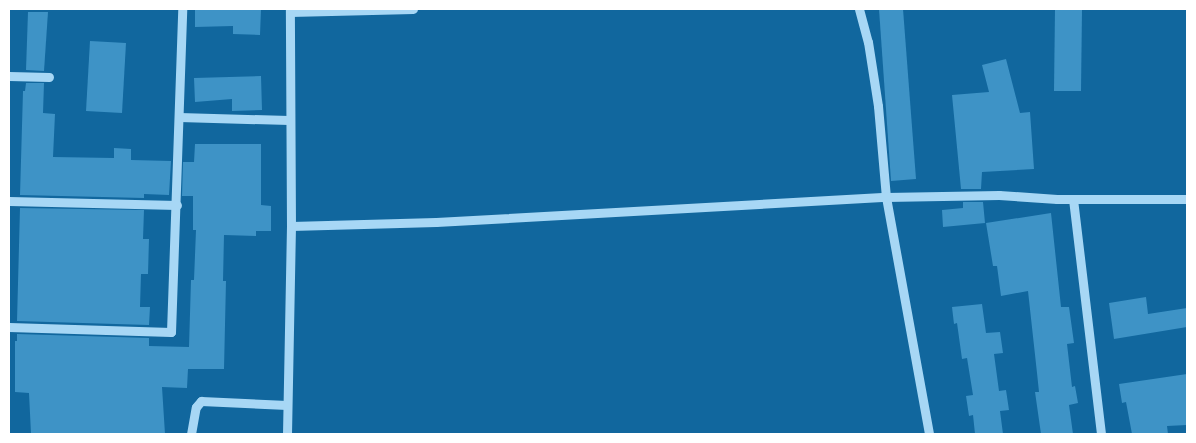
<!DOCTYPE html>
<html>
<head>
<meta charset="utf-8">
<style>
  body { margin:0 }
  #map { position:relative; width:1196px; height:443px; overflow:hidden; background:#11679e; font-family:"Alegreya Sans",sans-serif }
  div>[style] { position:absolute }
  .building>* { inset:0; background:#3e93c6 }
  .minor>* { height:9px; margin:-4.5px; padding:0 4.5px; transform-origin:4.5px; border-radius:4.5px; background:#a7d7f5 }
  span { translate:-50% -50%; white-space:nowrap; text-align:center; line-height:1.15; -webkit-text-stroke:4px #11679e; paint-order:stroke }
  .frame { position:absolute; inset:0; border:10px solid #fff; pointer-events:none }
</style>
</head>
<body>
<div id="map">
  <div class="building">
    <i style="clip-path:polygon(195px 9px,261px 9px,260px 35px,233px 34px,233px 26px,195px 27px)"></i>
    <i style="clip-path:polygon(879px 9px,903px 9px,916px 179px,891px 181px)"></i>
    <i style="clip-path:polygon(1055px 9px,1082px 9px,1081px 91px,1054px 91px)"></i>
    <i style="clip-path:polygon(28px 12px,48px 12px,44px 71px,26px 70px)"></i>
    <i style="clip-path:polygon(90px 41px,126px 43px,122px 113px,86px 111px)"></i>
    <i style="clip-path:polygon(1006px 59px,1020px 113px,1030px 112px,1034px 169px,982px 172px,981px 189px,961px 189px,952px 95px,989px 92px,982px 65px)"></i>
    <i style="clip-path:polygon(261px 76px,262px 110px,232px 111px,232px 99px,195px 102px,194px 78px)"></i>
    <i style="clip-path:polygon(26px 83px,44px 83px,43px 113px,55px 114px,53px 157px,114px 158px,114px 148px,131px 149px,131px 160px,171px 161px,169px 195px,144px 194px,144px 198px,20px 195px,23px 91px,25px 91px)"></i>
    <i style="clip-path:polygon(195px 144px,261px 144px,261px 205px,271px 206px,271px 231px,256px 231px,256px 236px,224px 235px,223px 281px,226px 281px,224px 369px,188px 369px,187px 388px,162px 387px,165px 434px,31px 434px,29px 393px,15px 392px,15px 341px,17px 341px,17px 334px,149px 338px,149px 346px,189px 347px,191px 280px,194px 280px,196px 230px,193px 230px,193px 196px,182px 196px,183px 162px,194px 162px)"></i>
    <i style="clip-path:polygon(963px 202px,983px 202px,985px 223px,943px 227px,942px 210px,963px 208px)"></i>
    <i style="clip-path:polygon(20px 208px,144px 210px,143px 239px,149px 239px,148px 274px,141px 274px,140px 307px,150px 307px,149px 325px,17px 321px)"></i>
    <i style="clip-path:polygon(1051px 213px,1061px 307px,1069px 307px,1074px 343px,1067px 344px,1072px 387px,1075px 386px,1078px 403px,1069px 405px,1073px 434px,1041px 434px,1035px 392px,1039px 392px,1037px 373px,1028px 291px,1001px 296px,997px 266px,993px 266px,986px 223px)"></i>
    <i style="clip-path:polygon(1146px 297px,1148px 314px,1187px 308px,1187px 327px,1114px 339px,1109px 303px)"></i>
    <i style="clip-path:polygon(982px 304px,986px 333px,1000px 332px,1003px 353px,994px 354px,999px 391px,1006px 390px,1009px 410px,1000px 411px,1003px 434px,975px 434px,973px 415px,969px 416px,966px 396px,973px 395px,967px 358px,962px 359px,957px 323px,954px 324px,952px 307px)"></i>
    <i style="clip-path:polygon(1187px 374px,1187px 425px,1167px 426px,1168px 434px,1132px 434px,1126px 402px,1122px 403px,1119px 384px)"></i>
  </div>
  <div class="minor">
    <i style="left:859px;top:9px;width:34px;rotate:75deg"></i>
    <i style="left:868px;top:42px;width:65px;rotate:81.1deg"></i>
    <i style="left:878px;top:106px;width:91px;rotate:85deg"></i>
    <i style="left:886px;top:197px;width:241px;rotate:79.7deg"></i>
    <i style="left:290px;top:12px;width:123px;rotate:-1.4deg"></i>
    <i style="left:9px;top:76px;width:40px;rotate:1.4deg"></i>
    <i style="left:179px;top:117px;width:110px;rotate:1.6deg"></i>
    <i style="left:1073px;top:199px;width:237px;rotate:83.2deg"></i>
    <i style="left:9px;top:201px;width:168px;rotate:1.4deg"></i>
    <i style="left:291px;top:226px;width:145px;rotate:-1.6deg"></i>
    <i style="left:436px;top:222px;width:451px;rotate:-3.2deg"></i>
    <i style="left:886px;top:197px;width:113px;rotate:-1deg"></i>
    <i style="left:999px;top:195px;width:58px;rotate:3.9deg"></i>
    <i style="left:1057px;top:199px;width:130px"></i>
    <i style="left:9px;top:327px;width:162px;rotate:1.8deg"></i>
    <i style="left:171px;top:332px;width:323px;rotate:-88deg"></i>
    <i style="left:191px;top:434px;width:27px;rotate:-80deg"></i>
    <i style="left:196px;top:407px;width:8px;rotate:-50deg"></i>
    <i style="left:201px;top:401px;width:86px;rotate:2.7deg"></i>
    <i style="left:287px;top:434px;width:208px;rotate:-88.9deg"></i>
    <i style="left:291px;top:226px;width:217px;rotate:-90.3deg"></i>
  </div>
  <div class="frame"></div>
</div>
</body>
</html>
